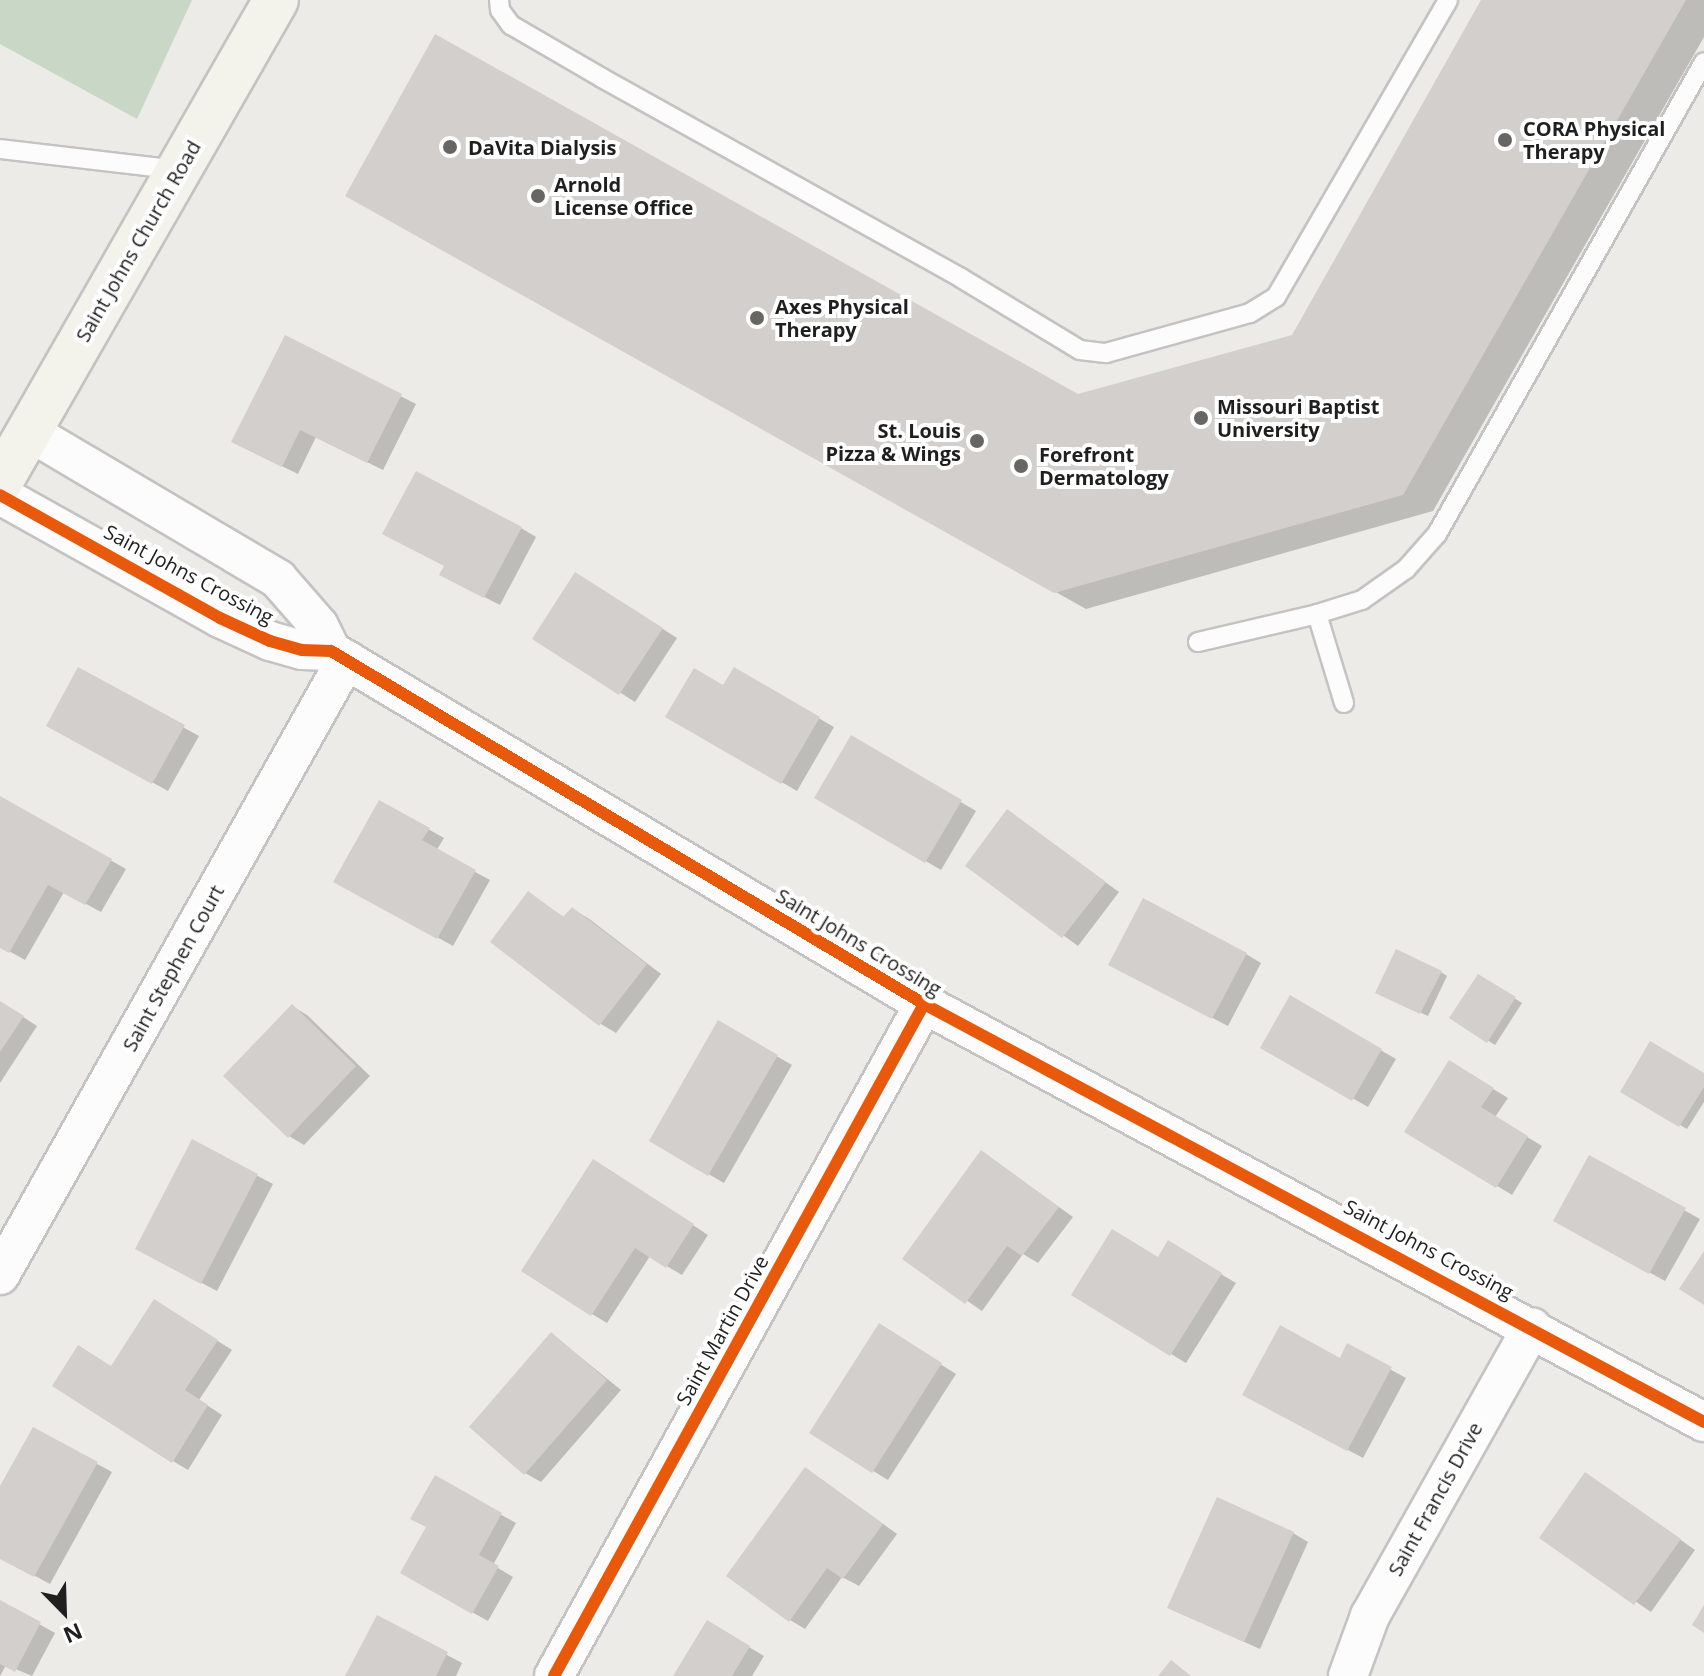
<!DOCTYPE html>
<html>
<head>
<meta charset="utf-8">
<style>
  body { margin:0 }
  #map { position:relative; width:1704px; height:1676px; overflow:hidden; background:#edebe8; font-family:"Open Sans",sans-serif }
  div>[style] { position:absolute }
  .cemetery>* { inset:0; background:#c8d7c6 }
  .shadow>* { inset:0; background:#0003 }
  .building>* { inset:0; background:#d2cfcd }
  .roads { filter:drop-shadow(2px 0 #c4c3c2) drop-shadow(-2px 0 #c4c3c2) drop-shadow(0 2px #c4c3c2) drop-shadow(0 -2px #c4c3c2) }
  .lane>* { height:18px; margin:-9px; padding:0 9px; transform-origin:9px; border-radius:9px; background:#fcfcfc }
  .street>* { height:38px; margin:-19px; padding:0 19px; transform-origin:19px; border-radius:19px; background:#fcfcfc }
  .secondary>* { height:44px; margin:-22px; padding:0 22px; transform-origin:22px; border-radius:22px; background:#f3f3eb }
  .cycleway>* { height:12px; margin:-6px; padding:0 6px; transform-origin:6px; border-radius:6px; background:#e8590c }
  .dots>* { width:22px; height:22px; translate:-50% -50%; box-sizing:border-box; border:4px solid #fff; border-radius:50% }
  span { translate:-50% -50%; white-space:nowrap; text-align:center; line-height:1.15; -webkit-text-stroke:8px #fff; paint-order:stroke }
  .poi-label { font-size:20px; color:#1f1f1f; font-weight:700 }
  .left { translate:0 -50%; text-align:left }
  .right { translate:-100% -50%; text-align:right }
  .street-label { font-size:20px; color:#1f1f1f }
  .north { position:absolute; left:24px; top:1572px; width:80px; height:80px; -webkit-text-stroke:6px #fff; paint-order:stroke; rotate:157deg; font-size:22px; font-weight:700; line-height:32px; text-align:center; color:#1f1f1f }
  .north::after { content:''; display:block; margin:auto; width:28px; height:36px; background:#1f1f1f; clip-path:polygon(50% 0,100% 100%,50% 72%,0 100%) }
</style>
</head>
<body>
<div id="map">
  <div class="cemetery">
    <i style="clip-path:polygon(0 0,192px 0,137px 119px,0 44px)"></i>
  </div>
  <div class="shadow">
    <i style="clip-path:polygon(1483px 0,1704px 0,1704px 37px,1433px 511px,1086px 609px,377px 212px,1078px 396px,1294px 336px)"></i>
    <i style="clip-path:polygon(286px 338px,416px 404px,383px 470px,316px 437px,298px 474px,249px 450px)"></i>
    <i style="clip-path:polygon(521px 528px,536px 537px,500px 605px,457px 583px)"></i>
    <i style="clip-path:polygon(591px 583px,677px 638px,635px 702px,535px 638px)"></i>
    <i style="clip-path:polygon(79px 670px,199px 736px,168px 791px,49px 725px)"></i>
    <i style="clip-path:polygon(735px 670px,834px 727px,797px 791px,668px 716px,724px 687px)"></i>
    <i style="clip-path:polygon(852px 738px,976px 811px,941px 870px,817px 797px)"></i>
    <i style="clip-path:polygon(1px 798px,126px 869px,101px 912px,64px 892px,25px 960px,0 946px)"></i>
    <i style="clip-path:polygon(380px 802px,444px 838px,436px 851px,490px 880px,453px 946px,336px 881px)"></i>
    <i style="clip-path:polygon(1008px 812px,1119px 892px,1078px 946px,968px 866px)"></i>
    <i style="clip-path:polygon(529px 893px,565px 918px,572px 909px,588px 918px,661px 974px,616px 1033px,601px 1024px)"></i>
    <i style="clip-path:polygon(1246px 954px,1261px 963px,1228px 1026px,1126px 973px)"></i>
    <i style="clip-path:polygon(1441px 972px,1447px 976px,1428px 1016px,1385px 996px)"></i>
    <i style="clip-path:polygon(1479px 976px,1522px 1003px,1495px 1045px,1452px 1018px)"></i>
    <i style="clip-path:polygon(1290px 998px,1396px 1059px,1368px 1107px,1263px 1047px)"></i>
    <i style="clip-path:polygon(0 1002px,37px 1026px,0 1083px)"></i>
    <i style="clip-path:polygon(292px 1006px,307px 1015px,370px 1076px,304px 1145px,289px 1136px)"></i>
    <i style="clip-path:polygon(719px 1023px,792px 1065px,724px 1183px,651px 1141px)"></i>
    <i style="clip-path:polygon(1450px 1063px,1508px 1098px,1495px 1117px,1542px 1146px,1512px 1195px,1407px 1131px)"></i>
    <i style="clip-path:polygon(1704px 1076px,1704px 1102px,1687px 1129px,1623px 1091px)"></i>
    <i style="clip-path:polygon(193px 1142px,273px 1184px,217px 1291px,153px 1257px)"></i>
    <i style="clip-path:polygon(1590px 1158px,1700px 1219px,1665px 1281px,1555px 1220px)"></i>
    <i style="clip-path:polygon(996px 1162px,1073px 1217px,1038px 1263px,1023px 1254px,982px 1311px,905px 1258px)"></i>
    <i style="clip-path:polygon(609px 1170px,708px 1235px,682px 1275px,650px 1256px,607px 1323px,592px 1314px)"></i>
    <i style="clip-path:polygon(1169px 1243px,1236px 1283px,1186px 1363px,1171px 1354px,1159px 1259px)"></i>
    <i style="clip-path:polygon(170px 1311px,232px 1350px,199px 1400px,222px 1415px,188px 1470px,173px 1461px,112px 1368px)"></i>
    <i style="clip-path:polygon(552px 1334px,621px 1390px,541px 1482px,525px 1473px)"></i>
    <i style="clip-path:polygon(894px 1335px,956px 1374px,888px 1480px,811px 1433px)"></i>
    <i style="clip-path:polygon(1348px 1346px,1406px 1378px,1363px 1458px,1260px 1403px,1341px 1360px)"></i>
    <i style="clip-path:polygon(33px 1429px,112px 1472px,50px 1584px,0 1557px,0 1490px)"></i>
    <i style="clip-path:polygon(436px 1478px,516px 1523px,493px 1565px,513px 1577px,488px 1621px,402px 1573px,428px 1527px)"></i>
    <i style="clip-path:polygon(821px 1479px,897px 1534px,859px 1586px,842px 1577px,805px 1629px,790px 1620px)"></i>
    <i style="clip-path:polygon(1601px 1484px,1695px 1550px,1651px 1612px,1542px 1537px)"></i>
    <i style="clip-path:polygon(1293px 1533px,1308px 1542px,1260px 1649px,1185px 1615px)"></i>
    <i style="clip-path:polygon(0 1602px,55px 1633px,32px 1676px,6px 1665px,0 1676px)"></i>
    <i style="clip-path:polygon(378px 1618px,462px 1663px,456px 1676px,347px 1676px)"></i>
    <i style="clip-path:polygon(708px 1623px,764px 1656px,752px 1676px,676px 1676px)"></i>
  </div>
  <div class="building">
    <i style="clip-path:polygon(1481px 0,1686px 0,1403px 495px,1054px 593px,345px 196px,435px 34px,1078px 394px,1292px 335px)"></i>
    <i style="clip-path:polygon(285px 335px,402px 394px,367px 463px,300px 430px,282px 467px,231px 442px)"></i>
    <i style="clip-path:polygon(416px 471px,522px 527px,484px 598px,439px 575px,444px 566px,382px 534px)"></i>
    <i style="clip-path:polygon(575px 572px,663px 628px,619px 695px,532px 639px)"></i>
    <i style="clip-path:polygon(78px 667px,185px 725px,152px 784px,46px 726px)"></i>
    <i style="clip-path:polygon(734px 667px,820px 717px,781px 784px,665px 717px,694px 668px,723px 685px)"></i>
    <i style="clip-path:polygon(851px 735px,962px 800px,925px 863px,814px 798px)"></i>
    <i style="clip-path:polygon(0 796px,112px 859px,85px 905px,48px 885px,9px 953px,0 948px)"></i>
    <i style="clip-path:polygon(379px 800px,430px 828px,422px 840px,476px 870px,437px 939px,333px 882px)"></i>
    <i style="clip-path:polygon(1007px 809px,1106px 882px,1062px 938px,965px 866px)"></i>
    <i style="clip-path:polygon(528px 891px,563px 917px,572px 907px,647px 964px,599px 1026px,490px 942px)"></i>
    <i style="clip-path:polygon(1143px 898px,1247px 953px,1212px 1019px,1108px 965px)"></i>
    <i style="clip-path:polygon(1396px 949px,1442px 971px,1420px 1014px,1375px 993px)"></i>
    <i style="clip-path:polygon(1478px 974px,1516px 997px,1487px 1043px,1449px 1018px)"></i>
    <i style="clip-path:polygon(1290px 995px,1382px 1049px,1352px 1101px,1260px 1048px)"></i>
    <i style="clip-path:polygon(0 1001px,24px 1016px,0 1052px)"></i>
    <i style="clip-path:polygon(292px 1004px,356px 1066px,288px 1138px,223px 1076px)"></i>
    <i style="clip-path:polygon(718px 1020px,778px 1055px,708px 1176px,649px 1141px)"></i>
    <i style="clip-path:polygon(1650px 1041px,1704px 1073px,1704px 1087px,1679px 1127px,1620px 1092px)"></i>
    <i style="clip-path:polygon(1449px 1060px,1494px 1088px,1481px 1107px,1528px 1136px,1496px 1188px,1404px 1132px)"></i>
    <i style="clip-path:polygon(192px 1139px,258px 1174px,201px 1284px,135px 1249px)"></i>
    <i style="clip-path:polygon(981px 1150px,1059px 1207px,1022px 1256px,1007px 1246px,965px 1304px,902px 1259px)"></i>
    <i style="clip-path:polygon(1589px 1155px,1686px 1208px,1649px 1274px,1553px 1221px)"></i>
    <i style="clip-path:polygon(593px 1159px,694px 1224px,666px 1268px,635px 1248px,591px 1316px,521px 1271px)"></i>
    <i style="clip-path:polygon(1112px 1229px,1158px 1257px,1168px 1240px,1222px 1273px,1170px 1356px,1071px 1295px)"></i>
    <i style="clip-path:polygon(1704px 1251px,1704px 1305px,1679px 1289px)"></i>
    <i style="clip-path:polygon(154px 1299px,218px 1340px,185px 1390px,208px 1405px,172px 1463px,52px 1386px,78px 1345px,111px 1366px)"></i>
    <i style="clip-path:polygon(879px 1323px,942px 1363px,872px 1473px,809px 1433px)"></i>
    <i style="clip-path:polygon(1280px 1325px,1340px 1358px,1347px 1343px,1392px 1367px,1347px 1451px,1242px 1395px)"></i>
    <i style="clip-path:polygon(551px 1332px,607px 1380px,524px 1475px,469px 1427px)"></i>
    <i style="clip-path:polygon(33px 1427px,98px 1462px,34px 1577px,0 1559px,0 1486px)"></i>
    <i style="clip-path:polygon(805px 1467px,883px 1524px,843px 1579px,827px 1568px,789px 1622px,726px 1576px)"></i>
    <i style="clip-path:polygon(1585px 1472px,1681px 1539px,1634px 1605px,1539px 1538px)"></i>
    <i style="clip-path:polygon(435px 1475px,502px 1513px,479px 1555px,499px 1566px,472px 1614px,400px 1573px,426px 1527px,410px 1519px)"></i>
    <i style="clip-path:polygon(1217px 1497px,1294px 1532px,1244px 1642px,1167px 1608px)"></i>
    <i style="clip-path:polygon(0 1600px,41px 1622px,15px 1672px,0 1664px)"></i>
    <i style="clip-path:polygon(1704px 1605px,1704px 1633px,1692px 1625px)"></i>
    <i style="clip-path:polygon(377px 1615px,448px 1652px,436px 1676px,345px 1676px)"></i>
    <i style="clip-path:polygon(707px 1620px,750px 1646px,732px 1676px,673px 1676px)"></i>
    <i style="clip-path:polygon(1171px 1660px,1191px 1676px,1158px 1676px)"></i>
  </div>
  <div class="roads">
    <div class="lane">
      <i style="left:499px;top:0;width:10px;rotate:84deg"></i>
      <i style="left:500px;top:10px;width:19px;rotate:54deg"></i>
      <i style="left:511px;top:25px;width:105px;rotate:30.2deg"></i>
      <i style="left:602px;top:78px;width:411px;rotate:29.1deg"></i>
      <i style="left:961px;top:278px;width:139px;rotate:31.2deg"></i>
      <i style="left:1080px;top:350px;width:26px;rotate:7deg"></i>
      <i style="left:1106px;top:353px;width:149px;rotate:-15.5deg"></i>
      <i style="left:1250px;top:313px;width:31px;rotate:-32deg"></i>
      <i style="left:1276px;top:297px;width:343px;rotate:-59.9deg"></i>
      <i style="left:0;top:149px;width:179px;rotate:6.7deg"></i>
      <i style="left:1317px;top:614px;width:93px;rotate:73.1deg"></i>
      <i style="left:1198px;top:642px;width:122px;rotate:-13.2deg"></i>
      <i style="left:1317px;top:614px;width:47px;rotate:-17.3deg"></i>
      <i style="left:1362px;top:600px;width:54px;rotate:-35.2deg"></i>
      <i style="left:1406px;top:569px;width:47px;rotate:-48.5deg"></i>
      <i style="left:1437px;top:534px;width:542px;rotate:-60.5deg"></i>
    </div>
    <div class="street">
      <i style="left:28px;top:431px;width:291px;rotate:30.6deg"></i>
      <i style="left:278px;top:579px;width:62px;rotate:48.9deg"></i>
      <i style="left:319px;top:626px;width:28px;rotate:64deg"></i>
      <i style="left:0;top:495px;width:252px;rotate:29.2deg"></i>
      <i style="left:220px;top:618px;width:55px;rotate:24.7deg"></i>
      <i style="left:270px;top:641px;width:33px;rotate:16deg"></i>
      <i style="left:302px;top:650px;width:29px;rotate:2deg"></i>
      <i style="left:331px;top:651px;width:690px;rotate:30.76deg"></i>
      <i style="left:924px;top:1004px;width:885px;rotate:28.19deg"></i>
      <i style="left:0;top:1275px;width:706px;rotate:-60.64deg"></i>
      <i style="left:554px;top:1676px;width:767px;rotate:-61.16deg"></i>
      <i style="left:1348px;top:1676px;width:64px;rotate:-69.9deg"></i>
      <i style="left:1370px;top:1616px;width:331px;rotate:-60.7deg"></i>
    </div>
    <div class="secondary">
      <i style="left:0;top:482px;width:555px;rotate:-60.2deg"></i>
    </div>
  </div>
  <div class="cycleway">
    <i style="left:0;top:495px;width:252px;rotate:29.2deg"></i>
    <i style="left:220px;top:618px;width:55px;rotate:24.7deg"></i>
    <i style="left:270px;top:641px;width:33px;rotate:16deg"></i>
    <i style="left:302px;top:650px;width:29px;rotate:2deg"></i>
    <i style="left:331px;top:651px;width:690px;rotate:30.76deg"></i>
    <i style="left:924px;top:1004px;width:885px;rotate:28.19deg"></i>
    <i style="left:554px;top:1676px;width:767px;rotate:-61.16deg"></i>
  </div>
  <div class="dots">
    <i style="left:1505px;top:140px;background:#676665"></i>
    <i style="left:450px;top:147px;background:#676665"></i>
    <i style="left:538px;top:196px;background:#676665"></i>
    <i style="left:757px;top:318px;background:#676665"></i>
    <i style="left:1201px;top:418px;background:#676665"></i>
    <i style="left:977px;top:441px;background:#676665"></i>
    <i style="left:1021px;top:466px;background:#676665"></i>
  </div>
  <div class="poi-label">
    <span class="left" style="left:1523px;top:140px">CORA Physical<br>Therapy</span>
    <span class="left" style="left:468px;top:147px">DaVita Dialysis</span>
    <span class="left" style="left:554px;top:196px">Arnold<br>License Office</span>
    <span class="left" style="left:775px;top:318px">Axes Physical<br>Therapy</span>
    <span class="left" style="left:1217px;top:418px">Missouri Baptist<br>University</span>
    <span class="right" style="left:961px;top:442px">St. Louis<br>Pizza &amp; Wings</span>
    <span class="left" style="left:1039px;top:466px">Forefront<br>Dermatology</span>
  </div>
  <div class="street-label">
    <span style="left:138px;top:241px;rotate:-60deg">Saint Johns Church Road</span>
    <span style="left:189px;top:574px;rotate:28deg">Saint Johns Crossing</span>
    <span style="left:859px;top:942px;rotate:31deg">Saint Johns Crossing</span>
    <span style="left:173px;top:968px;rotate:-61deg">Saint Stephen Court</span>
    <span style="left:1429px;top:1249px;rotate:28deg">Saint Johns Crossing</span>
    <span style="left:722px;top:1330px;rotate:-61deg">Saint Martin Drive</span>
    <span style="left:1435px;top:1499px;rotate:-61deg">Saint Francis Drive</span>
  </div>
  <div class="north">N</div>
</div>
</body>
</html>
